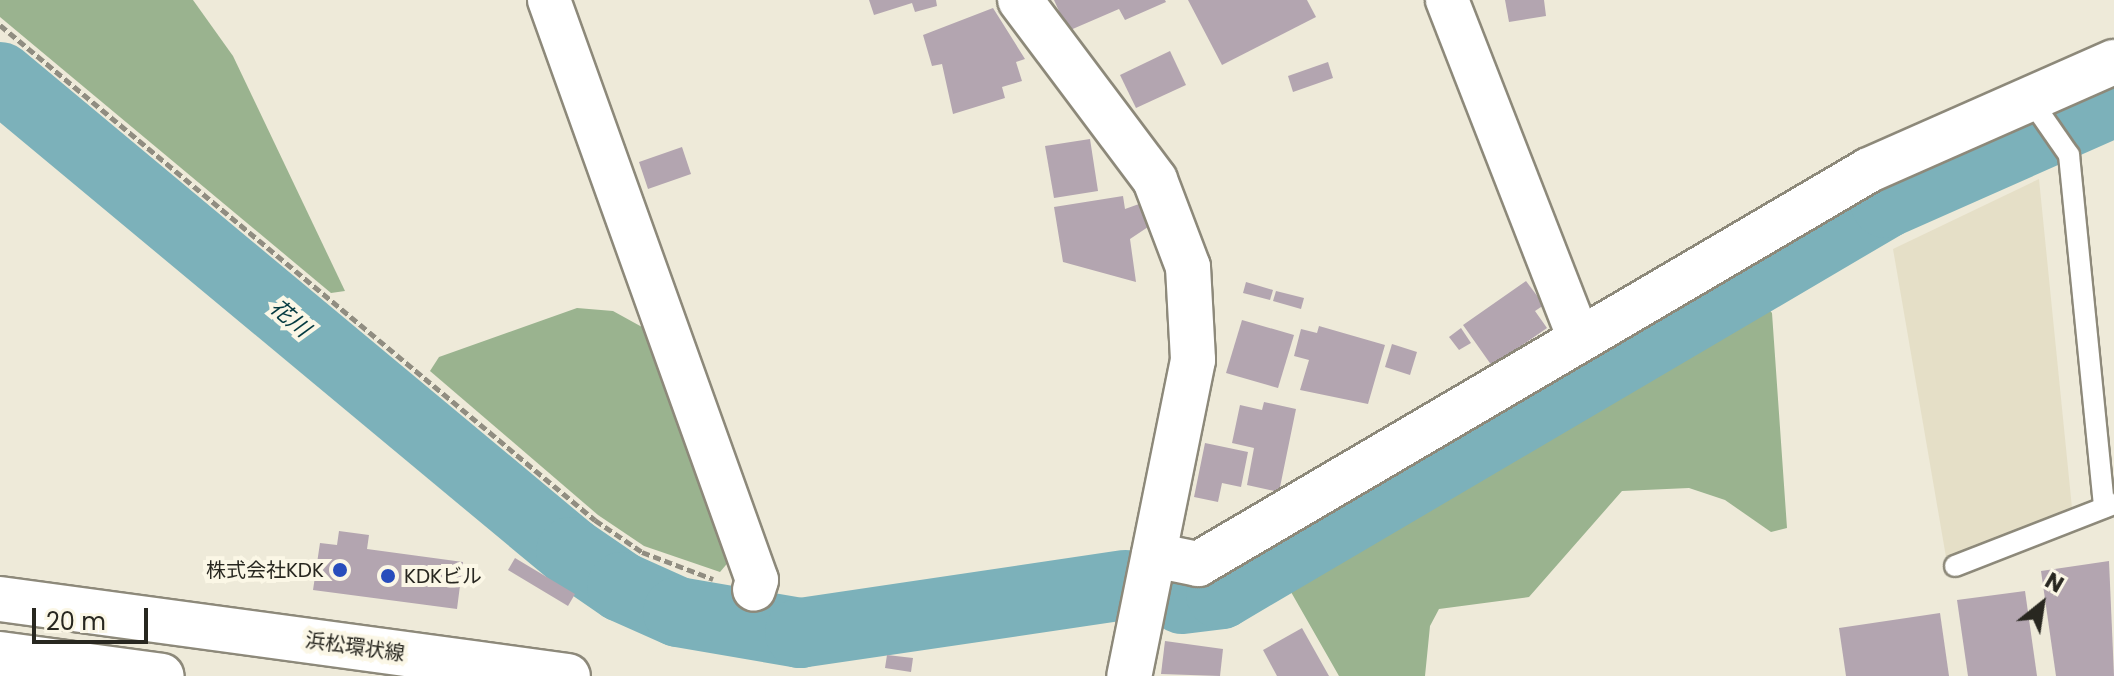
<!DOCTYPE html>
<html>
<head>
<meta charset="utf-8">
<style>
  body { margin:0 }
  #map { position:relative; width:2114px; height:676px; overflow:hidden; background:#eeead9; font-family:Poppins,"Noto Sans JP",sans-serif }
  div>[style] { position:absolute }
  .built>* { inset:0; background:#e5dfc7 }
  .forest>* { inset:0; background:#9ab38f }
  .river>* { height:70px; margin:-35px; padding:0 35px; transform-origin:35px; border-radius:35px; background:#7cb1ba }
  .building>* { inset:0; background:#b3a5b0 }
  .path>* { height:5px; margin-top:-2.5px; transform-origin:0; background:repeating-linear-gradient(90deg,#908d81 0 8px,transparent 0 12px) }
  .roads { filter:drop-shadow(2px 0 #8d897a) drop-shadow(-2px 0 #8d897a) drop-shadow(0 2px #8d897a) drop-shadow(0 -2px #8d897a) }
  .lane>* { height:20px; margin:-10px; padding:0 10px; transform-origin:10px; border-radius:10px; background:#fff }
  .street>* { height:42px; margin:-21px; padding:0 21px; transform-origin:21px; border-radius:21px; background:#fff }
  .secondary>* { height:44px; margin:-22px; padding:0 22px; transform-origin:22px; border-radius:22px; background:#fff }
  .primary>* { height:44px; margin:-22px; padding:0 22px; transform-origin:22px; border-radius:22px; background:#fff }
  .dots>* { width:22px; height:22px; translate:-50% -50%; box-sizing:border-box; border:4px solid #fbf7e6; border-radius:50% }
  span { translate:-50% -50%; white-space:nowrap; text-align:center; line-height:1.15; -webkit-text-stroke:8px #fbf7e6; paint-order:stroke }
  .poi-label { font-size:20px; color:#282720 }
  .right { translate:-100% -50%; text-align:right }
  .left { translate:0 -50%; text-align:left }
  .street-label { font-size:20px; color:#282720 }
  .water-label { font-size:22px; color:#043a40; font-style:italic }
  .north { position:absolute; left:2002px; top:564px; width:80px; height:80px; -webkit-text-stroke:6px #fbf7e6; paint-order:stroke; rotate:30deg; font-size:22px; font-weight:700; line-height:32px; text-align:center; color:#282720 }
  .north::after { content:''; display:block; margin:auto; width:28px; height:36px; background:#282720; clip-path:polygon(50% 0,100% 100%,50% 72%,0 100%) }
  .scale { position:absolute; left:32px; top:608px; width:116px; height:36px; box-sizing:border-box; border:4px solid #282720; border-top:0; padding-left:10px; font-size:24px; line-height:28px; white-space:nowrap; color:#282720; -webkit-text-stroke:6px #fbf7e6; paint-order:stroke }
</style>
</head>
<body>
<div id="map">
  <div class="built">
    <i style="clip-path:polygon(2039px 179px,2072px 508px,1946px 557px,1893px 249px)"></i>
  </div>
  <div class="forest">
    <i style="clip-path:polygon(0 0,193px 0,233px 56px,345px 291px,331px 293px,0 17px)"></i>
    <i style="clip-path:polygon(1760px 299px,1772px 313px,1787px 528px,1771px 532px,1725px 500px,1689px 488px,1622px 491px,1529px 597px,1439px 609px,1430px 626px,1425px 676px,1339px 676px,1291px 592px,1297px 569px)"></i>
    <i style="clip-path:polygon(577px 308px,613px 311px,642px 327px,660px 352px,731px 559px,720px 572px,644px 546px,598px 515px,430px 371px,439px 357px)"></i>
  </div>
  <div class="river">
    <i style="left:0;top:77px;width:743px;rotate:39.76deg"></i>
    <i style="left:571px;top:552px;width:62px;rotate:34.5deg"></i>
    <i style="left:622px;top:587px;width:61px;rotate:24.1deg"></i>
    <i style="left:678px;top:612px;width:124px;rotate:9.8deg"></i>
    <i style="left:800px;top:633px;width:329px;rotate:-8.4deg"></i>
    <i style="left:1182px;top:599px;width:39px;rotate:-7deg"></i>
    <i style="left:1221px;top:594px;width:771px;rotate:-30.45deg"></i>
    <i style="left:1886px;top:203px;width:249px;rotate:-23.9deg"></i>
  </div>
  <div class="building">
    <i style="clip-path:polygon(869px 0,936px 0,937px 6px,915px 12px,912px 3px,874px 15px)"></i>
    <i style="clip-path:polygon(1054px 0,1165px 0,1166px 2px,1125px 20px,1119px 9px,1068px 31px)"></i>
    <i style="clip-path:polygon(1188px 0,1307px 0,1316px 17px,1222px 65px)"></i>
    <i style="clip-path:polygon(1505px 0,1544px 0,1546px 16px,1509px 22px)"></i>
    <i style="clip-path:polygon(993px 8px,1025px 59px,1016px 62px,1022px 81px,1002px 87px,1005px 98px,953px 114px,942px 64px,932px 66px,923px 35px)"></i>
    <i style="clip-path:polygon(1170px 51px,1186px 85px,1136px 108px,1120px 75px)"></i>
    <i style="clip-path:polygon(1328px 62px,1333px 78px,1293px 92px,1288px 76px)"></i>
    <i style="clip-path:polygon(1090px 139px,1098px 191px,1054px 198px,1045px 146px)"></i>
    <i style="clip-path:polygon(682px 147px,691px 174px,648px 189px,639px 162px)"></i>
    <i style="clip-path:polygon(1123px 196px,1125px 209px,1139px 204px,1148px 227px,1130px 239px,1136px 282px,1063px 262px,1054px 207px)"></i>
    <i style="clip-path:polygon(1526px 281px,1544px 305px,1535px 311px,1547px 328px,1492px 366px,1463px 325px)"></i>
    <i style="clip-path:polygon(1246px 282px,1273px 290px,1270px 300px,1243px 293px)"></i>
    <i style="clip-path:polygon(1276px 291px,1304px 298px,1301px 309px,1273px 301px)"></i>
    <i style="clip-path:polygon(1242px 320px,1294px 335px,1278px 388px,1226px 373px)"></i>
    <i style="clip-path:polygon(1319px 326px,1385px 345px,1368px 404px,1300px 390px,1309px 360px,1294px 356px,1301px 329px,1317px 333px)"></i>
    <i style="clip-path:polygon(1461px 328px,1471px 343px,1459px 350px,1449px 337px)"></i>
    <i style="clip-path:polygon(1392px 344px,1417px 352px,1410px 375px,1385px 367px)"></i>
    <i style="clip-path:polygon(1264px 402px,1296px 409px,1279px 492px,1247px 485px,1254px 448px,1232px 443px,1240px 405px,1262px 410px)"></i>
    <i style="clip-path:polygon(1205px 443px,1248px 452px,1241px 487px,1222px 483px,1218px 502px,1194px 497px)"></i>
    <i style="clip-path:polygon(339px 531px,369px 535px,367px 549px,463px 562px,457px 609px,313px 590px,320px 543px,337px 545px)"></i>
    <i style="clip-path:polygon(515px 558px,575px 594px,568px 606px,508px 570px)"></i>
    <i style="clip-path:polygon(2109px 561px,2114px 676px,2056px 676px,2041px 571px)"></i>
    <i style="clip-path:polygon(2025px 591px,2037px 676px,1968px 676px,1957px 600px)"></i>
    <i style="clip-path:polygon(1940px 613px,1949px 676px,1846px 676px,1839px 628px)"></i>
    <i style="clip-path:polygon(1302px 628px,1329px 676px,1277px 676px,1263px 650px)"></i>
    <i style="clip-path:polygon(1165px 641px,1223px 649px,1220px 676px,1161px 674px)"></i>
    <i style="clip-path:polygon(887px 655px,913px 658px,911px 672px,885px 668px)"></i>
  </div>
  <div class="path">
    <i style="left:0;top:25px;width:774px;rotate:39.76deg"></i>
    <i style="left:595px;top:520px;width:57px;rotate:34.2deg"></i>
    <i style="left:642px;top:552px;width:76px;rotate:20.8deg"></i>
  </div>
  <div class="roads">
    <div class="lane">
      <i style="left:2028px;top:96px;width:72px;rotate:55.2deg"></i>
      <i style="left:2069px;top:155px;width:354px;rotate:84.3deg"></i>
      <i style="left:1955px;top:566px;width:171px;rotate:-21.3deg"></i>
    </div>
    <div class="street">
      <i style="left:549px;top:0;width:616px;rotate:70.27deg"></i>
      <i style="left:757px;top:580px;width:10px;rotate:107deg"></i>
      <i style="left:1447px;top:0;width:364px;rotate:68.7deg"></i>
    </div>
    <div class="secondary">
      <i style="left:1020px;top:0;width:225px;rotate:53.1deg"></i>
      <i style="left:1155px;top:180px;width:93px;rotate:69.2deg"></i>
      <i style="left:1188px;top:267px;width:93px;rotate:86.9deg"></i>
      <i style="left:1193px;top:360px;width:322px;rotate:101.4deg"></i>
      <i style="left:1154px;top:555px;width:45px;rotate:11.6deg"></i>
      <i style="left:1198px;top:564px;width:778px;rotate:-30.42deg"></i>
      <i style="left:1869px;top:170px;width:268px;rotate:-23.8deg"></i>
    </div>
    <div class="primary">
      <i style="left:0;top:599px;width:573px;rotate:7.72deg"></i>
      <i style="left:0;top:654px;width:163px;rotate:7.7deg"></i>
    </div>
  </div>
  <div class="dots">
    <i style="left:340px;top:570px;background:#284dbc"></i>
    <i style="left:388px;top:576px;background:#284dbc"></i>
  </div>
  <div class="poi-label">
    <span class="right" style="left:324px;top:570px">株式会社KDK</span>
    <span class="left" style="left:404px;top:576px">KDKビル</span>
  </div>
  <div class="street-label">
    <span style="left:355px;top:647px;rotate:8deg">浜松環状線</span>
  </div>
  <div class="water-label">
    <span style="left:290px;top:318px;rotate:40deg">花川</span>
  </div>
  <div class="north">N</div>
  <div class="scale">20 m</div>
</div>
</body>
</html>
